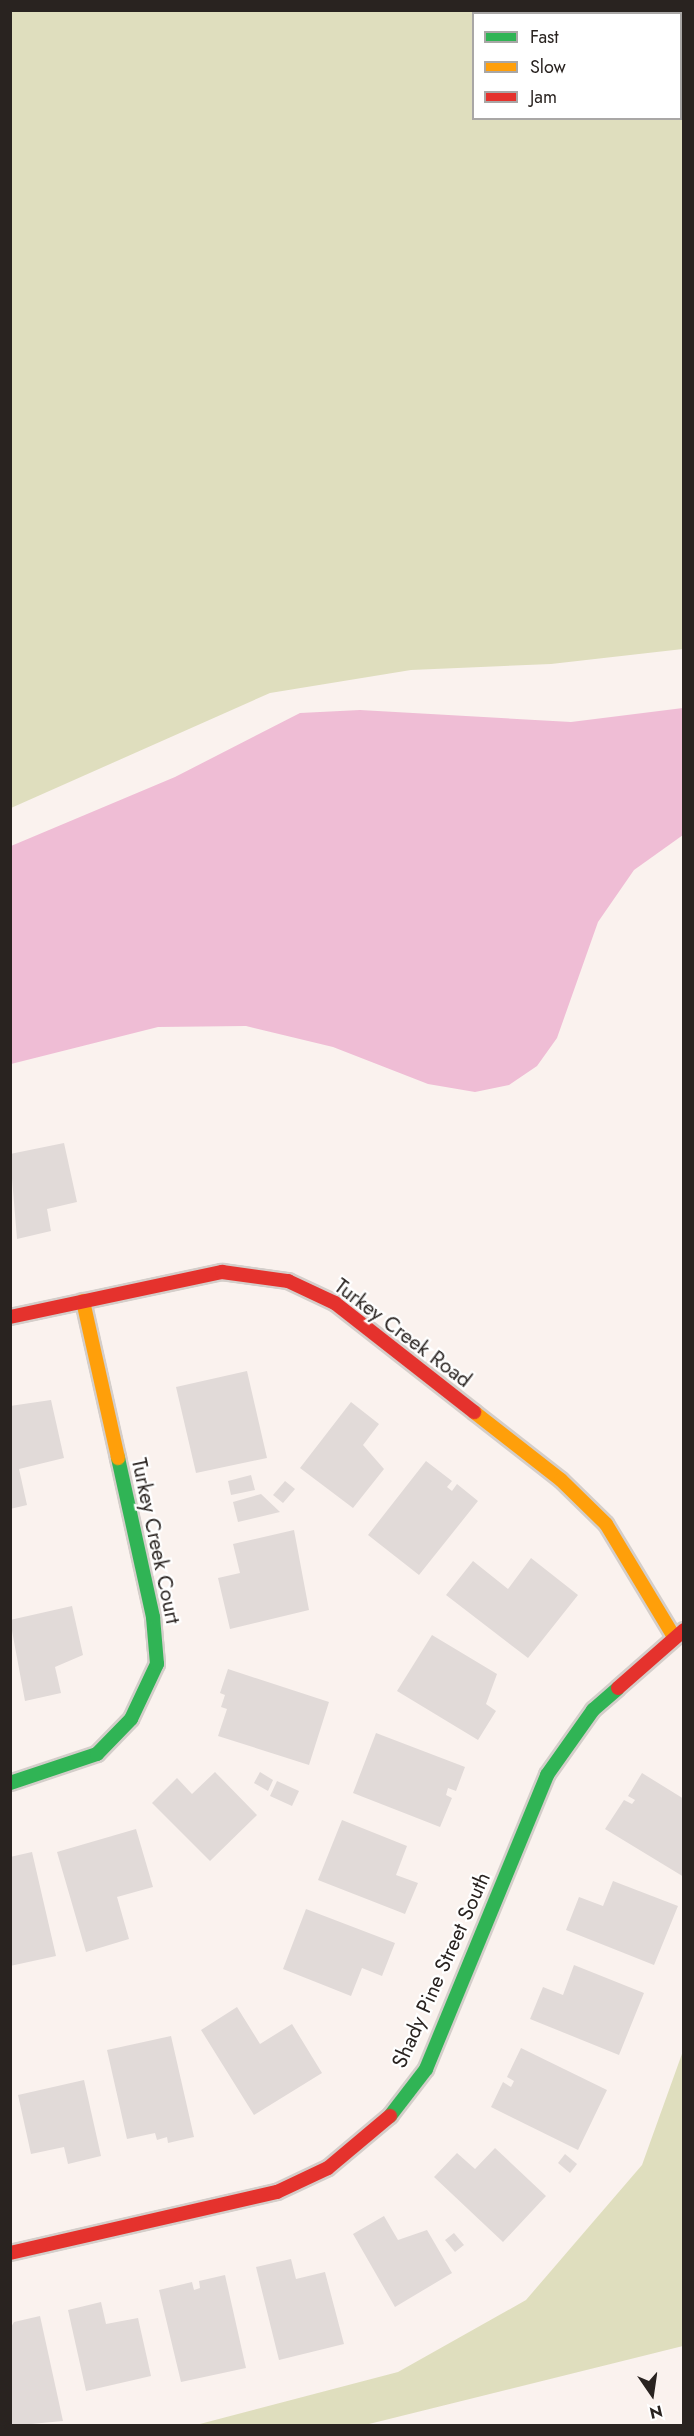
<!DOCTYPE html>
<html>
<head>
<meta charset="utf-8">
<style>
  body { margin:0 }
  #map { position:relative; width:694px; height:2436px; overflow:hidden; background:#faf2ee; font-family:Jost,sans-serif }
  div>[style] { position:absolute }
  .green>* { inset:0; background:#dfdebe }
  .water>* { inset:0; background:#efbdd5 }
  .building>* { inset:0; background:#e1dad8 }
  .roads { filter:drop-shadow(2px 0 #d4ceca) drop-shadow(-2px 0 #d4ceca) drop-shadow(0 2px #d4ceca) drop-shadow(0 -2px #d4ceca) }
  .fast>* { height:14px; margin:-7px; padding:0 7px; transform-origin:7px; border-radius:7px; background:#30b455 }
  .slow>* { height:14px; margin:-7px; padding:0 7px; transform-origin:7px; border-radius:7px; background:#ff9f0a }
  .jam>* { height:14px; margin:-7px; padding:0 7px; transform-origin:7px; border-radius:7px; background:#e5322d }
  span { translate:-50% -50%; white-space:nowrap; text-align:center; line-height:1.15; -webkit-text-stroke:4.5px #fff; paint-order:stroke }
  .street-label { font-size:21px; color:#292320 }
  .frame { position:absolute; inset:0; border:12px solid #292320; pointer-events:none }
  .legend { position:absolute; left:472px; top:12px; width:210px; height:108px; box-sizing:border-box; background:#fff; border:2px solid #a9a7a6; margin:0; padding:8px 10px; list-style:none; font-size:18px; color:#292320 }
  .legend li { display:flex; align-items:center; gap:12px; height:30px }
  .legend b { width:30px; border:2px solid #a9a7a6 }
  .north { position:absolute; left:622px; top:2364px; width:60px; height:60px; -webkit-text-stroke:4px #fff; paint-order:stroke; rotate:167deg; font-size:16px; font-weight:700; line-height:24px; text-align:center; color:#292320 }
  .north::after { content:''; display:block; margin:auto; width:21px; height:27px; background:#292320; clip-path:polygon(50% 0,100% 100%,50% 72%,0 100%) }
</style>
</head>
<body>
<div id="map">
  <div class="green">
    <i style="clip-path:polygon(evenodd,11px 10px,683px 11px,683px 649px,551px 664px,411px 670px,270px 693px,11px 808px,11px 10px,474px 14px,680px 14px,680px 118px,474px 118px,474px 14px)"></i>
    <i style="clip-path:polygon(683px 2051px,683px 2346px,365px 2425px,196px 2425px,398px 2372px,526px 2300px,642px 2165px)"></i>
  </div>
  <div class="water">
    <i style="clip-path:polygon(683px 708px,683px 835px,634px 870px,598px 922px,557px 1038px,537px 1066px,509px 1085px,475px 1092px,428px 1084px,333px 1047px,246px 1026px,158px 1027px,11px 1064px,11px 846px,175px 777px,300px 713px,360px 710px,571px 722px)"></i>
  </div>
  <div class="building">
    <i style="clip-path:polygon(64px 1143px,77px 1202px,47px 1209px,51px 1231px,17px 1239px,10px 1154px)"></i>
    <i style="clip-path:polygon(247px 1371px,267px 1458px,196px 1473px,176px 1387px)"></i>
    <i style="clip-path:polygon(51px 1400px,64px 1458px,19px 1469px,27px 1505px,10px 1509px,10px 1406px)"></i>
    <i style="clip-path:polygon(351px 1402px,379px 1424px,363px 1445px,384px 1469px,353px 1508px,300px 1468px)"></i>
    <i style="clip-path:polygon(426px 1461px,452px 1481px,447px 1487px,452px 1491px,457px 1484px,478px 1501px,419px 1575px,368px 1535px)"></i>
    <i style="clip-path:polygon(251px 1475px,255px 1490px,231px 1495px,228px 1481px)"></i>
    <i style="clip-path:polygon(285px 1481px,295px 1489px,283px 1503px,273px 1495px)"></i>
    <i style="clip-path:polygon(261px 1494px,280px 1512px,238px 1522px,233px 1502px)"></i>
    <i style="clip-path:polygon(294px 1530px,309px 1610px,230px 1629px,218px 1578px,240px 1573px,233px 1544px)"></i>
    <i style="clip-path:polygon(531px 1558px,578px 1595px,528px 1658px,446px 1595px,473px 1561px,508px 1589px)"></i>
    <i style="clip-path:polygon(72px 1606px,83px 1655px,55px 1667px,61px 1693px,25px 1701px,10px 1620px)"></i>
    <i style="clip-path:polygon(432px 1635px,497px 1674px,486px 1704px,496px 1711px,478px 1740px,397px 1691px)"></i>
    <i style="clip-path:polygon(228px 1669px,329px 1702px,309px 1765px,218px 1736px,227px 1709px,221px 1707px,225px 1695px,220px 1693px)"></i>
    <i style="clip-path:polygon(376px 1733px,465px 1767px,456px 1791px,448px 1788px,446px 1795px,452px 1798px,440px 1827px,353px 1793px)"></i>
    <i style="clip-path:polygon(215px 1772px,257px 1815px,210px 1861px,152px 1803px,177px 1778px,192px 1794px)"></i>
    <i style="clip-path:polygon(260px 1772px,273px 1780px,268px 1791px,254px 1783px)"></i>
    <i style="clip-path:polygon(642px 1773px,684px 1799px,684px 1877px,605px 1829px,624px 1800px,632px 1804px,635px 1800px,628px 1796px)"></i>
    <i style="clip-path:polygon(277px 1781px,299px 1791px,292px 1806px,270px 1796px)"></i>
    <i style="clip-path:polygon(342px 1820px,407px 1846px,396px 1875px,418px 1883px,405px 1914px,318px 1880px)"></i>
    <i style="clip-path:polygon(136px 1829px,153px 1887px,117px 1897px,129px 1939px,86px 1952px,57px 1852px)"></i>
    <i style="clip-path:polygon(32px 1852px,56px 1956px,10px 1966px,10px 1857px)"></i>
    <i style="clip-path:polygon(613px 1881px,678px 1906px,654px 1965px,566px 1930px,579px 1897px,603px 1906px)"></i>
    <i style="clip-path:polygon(306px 1909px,395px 1943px,382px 1976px,362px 1968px,351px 1996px,283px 1969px)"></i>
    <i style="clip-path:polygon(574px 1965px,644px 1993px,619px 2055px,530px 2019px,543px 1987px,563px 1995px)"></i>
    <i style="clip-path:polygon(237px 2007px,260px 2044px,292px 2024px,322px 2073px,254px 2115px,201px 2030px)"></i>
    <i style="clip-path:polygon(171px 2036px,194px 2137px,168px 2143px,167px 2137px,157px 2140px,155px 2133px,127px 2139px,107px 2050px)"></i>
    <i style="clip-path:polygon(521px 2048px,607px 2090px,578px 2150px,491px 2107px,503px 2082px,511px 2087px,514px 2081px,507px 2077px)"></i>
    <i style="clip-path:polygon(84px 2080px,101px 2156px,68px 2164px,64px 2147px,31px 2154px,18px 2095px)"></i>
    <i style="clip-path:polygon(495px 2148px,546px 2196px,503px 2242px,434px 2177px,457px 2153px,475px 2169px)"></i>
    <i style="clip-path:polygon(565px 2154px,577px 2164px,570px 2173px,558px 2163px)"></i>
    <i style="clip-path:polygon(384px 2216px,398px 2240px,427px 2230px,452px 2273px,395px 2307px,353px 2234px)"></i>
    <i style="clip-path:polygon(454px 2233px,464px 2245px,455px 2252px,445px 2240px)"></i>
    <i style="clip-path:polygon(291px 2259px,296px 2279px,325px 2272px,344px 2344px,279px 2360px,256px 2267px)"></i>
    <i style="clip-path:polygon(225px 2275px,246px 2368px,181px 2382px,159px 2290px,192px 2282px,194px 2290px,200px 2288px,199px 2281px)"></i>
    <i style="clip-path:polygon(101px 2302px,106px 2324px,138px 2318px,151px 2376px,86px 2391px,68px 2310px)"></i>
    <i style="clip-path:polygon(40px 2316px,63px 2421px,10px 2426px,10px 2329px,14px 2322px)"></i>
  </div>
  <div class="roads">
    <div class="fast">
      <i style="left:10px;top:1783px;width:92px;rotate:-18.4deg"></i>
      <i style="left:97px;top:1754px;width:49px;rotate:-45.8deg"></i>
      <i style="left:131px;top:1719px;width:61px;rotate:-64.7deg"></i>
      <i style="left:157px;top:1664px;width:47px;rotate:-94.9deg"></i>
      <i style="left:153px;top:1617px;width:163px;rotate:-102.4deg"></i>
      <i style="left:390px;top:2116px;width:59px;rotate:-52.5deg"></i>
      <i style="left:426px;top:2069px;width:318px;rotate:-67.6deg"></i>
      <i style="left:547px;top:1775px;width:80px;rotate:-54.7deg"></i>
      <i style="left:593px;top:1710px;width:33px;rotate:-41deg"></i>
    </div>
    <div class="slow">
      <i style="left:83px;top:1301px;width:161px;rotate:77.4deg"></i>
      <i style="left:474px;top:1412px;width:110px;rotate:38deg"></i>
      <i style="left:561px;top:1480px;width:63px;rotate:44.4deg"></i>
      <i style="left:606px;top:1524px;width:130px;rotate:58.9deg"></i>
    </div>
    <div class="jam">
      <i style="left:10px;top:1317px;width:217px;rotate:-12deg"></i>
      <i style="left:222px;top:1272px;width:67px;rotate:7.8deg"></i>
      <i style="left:288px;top:1281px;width:52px;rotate:25.1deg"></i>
      <i style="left:335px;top:1303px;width:177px;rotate:38.1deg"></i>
      <i style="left:618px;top:1688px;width:88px;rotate:-41.3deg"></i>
      <i style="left:10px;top:2253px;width:274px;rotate:-12.9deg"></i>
      <i style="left:277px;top:2192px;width:56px;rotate:-25.2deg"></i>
      <i style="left:328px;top:2168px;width:81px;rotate:-40deg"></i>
    </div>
  </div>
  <div class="street-label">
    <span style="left:403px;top:1333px;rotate:37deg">Turkey Creek Road</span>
    <span style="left:156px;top:1541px;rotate:78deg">Turkey Creek Court</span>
    <span style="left:441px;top:1970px;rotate:-66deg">Shady Pine Street South</span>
  </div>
  <div class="frame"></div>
  <ul class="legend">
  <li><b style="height:8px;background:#30b455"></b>Fast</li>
  <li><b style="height:8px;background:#ff9f0a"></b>Slow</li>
  <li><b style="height:8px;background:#e5322d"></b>Jam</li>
  </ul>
  <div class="north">N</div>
</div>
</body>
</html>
